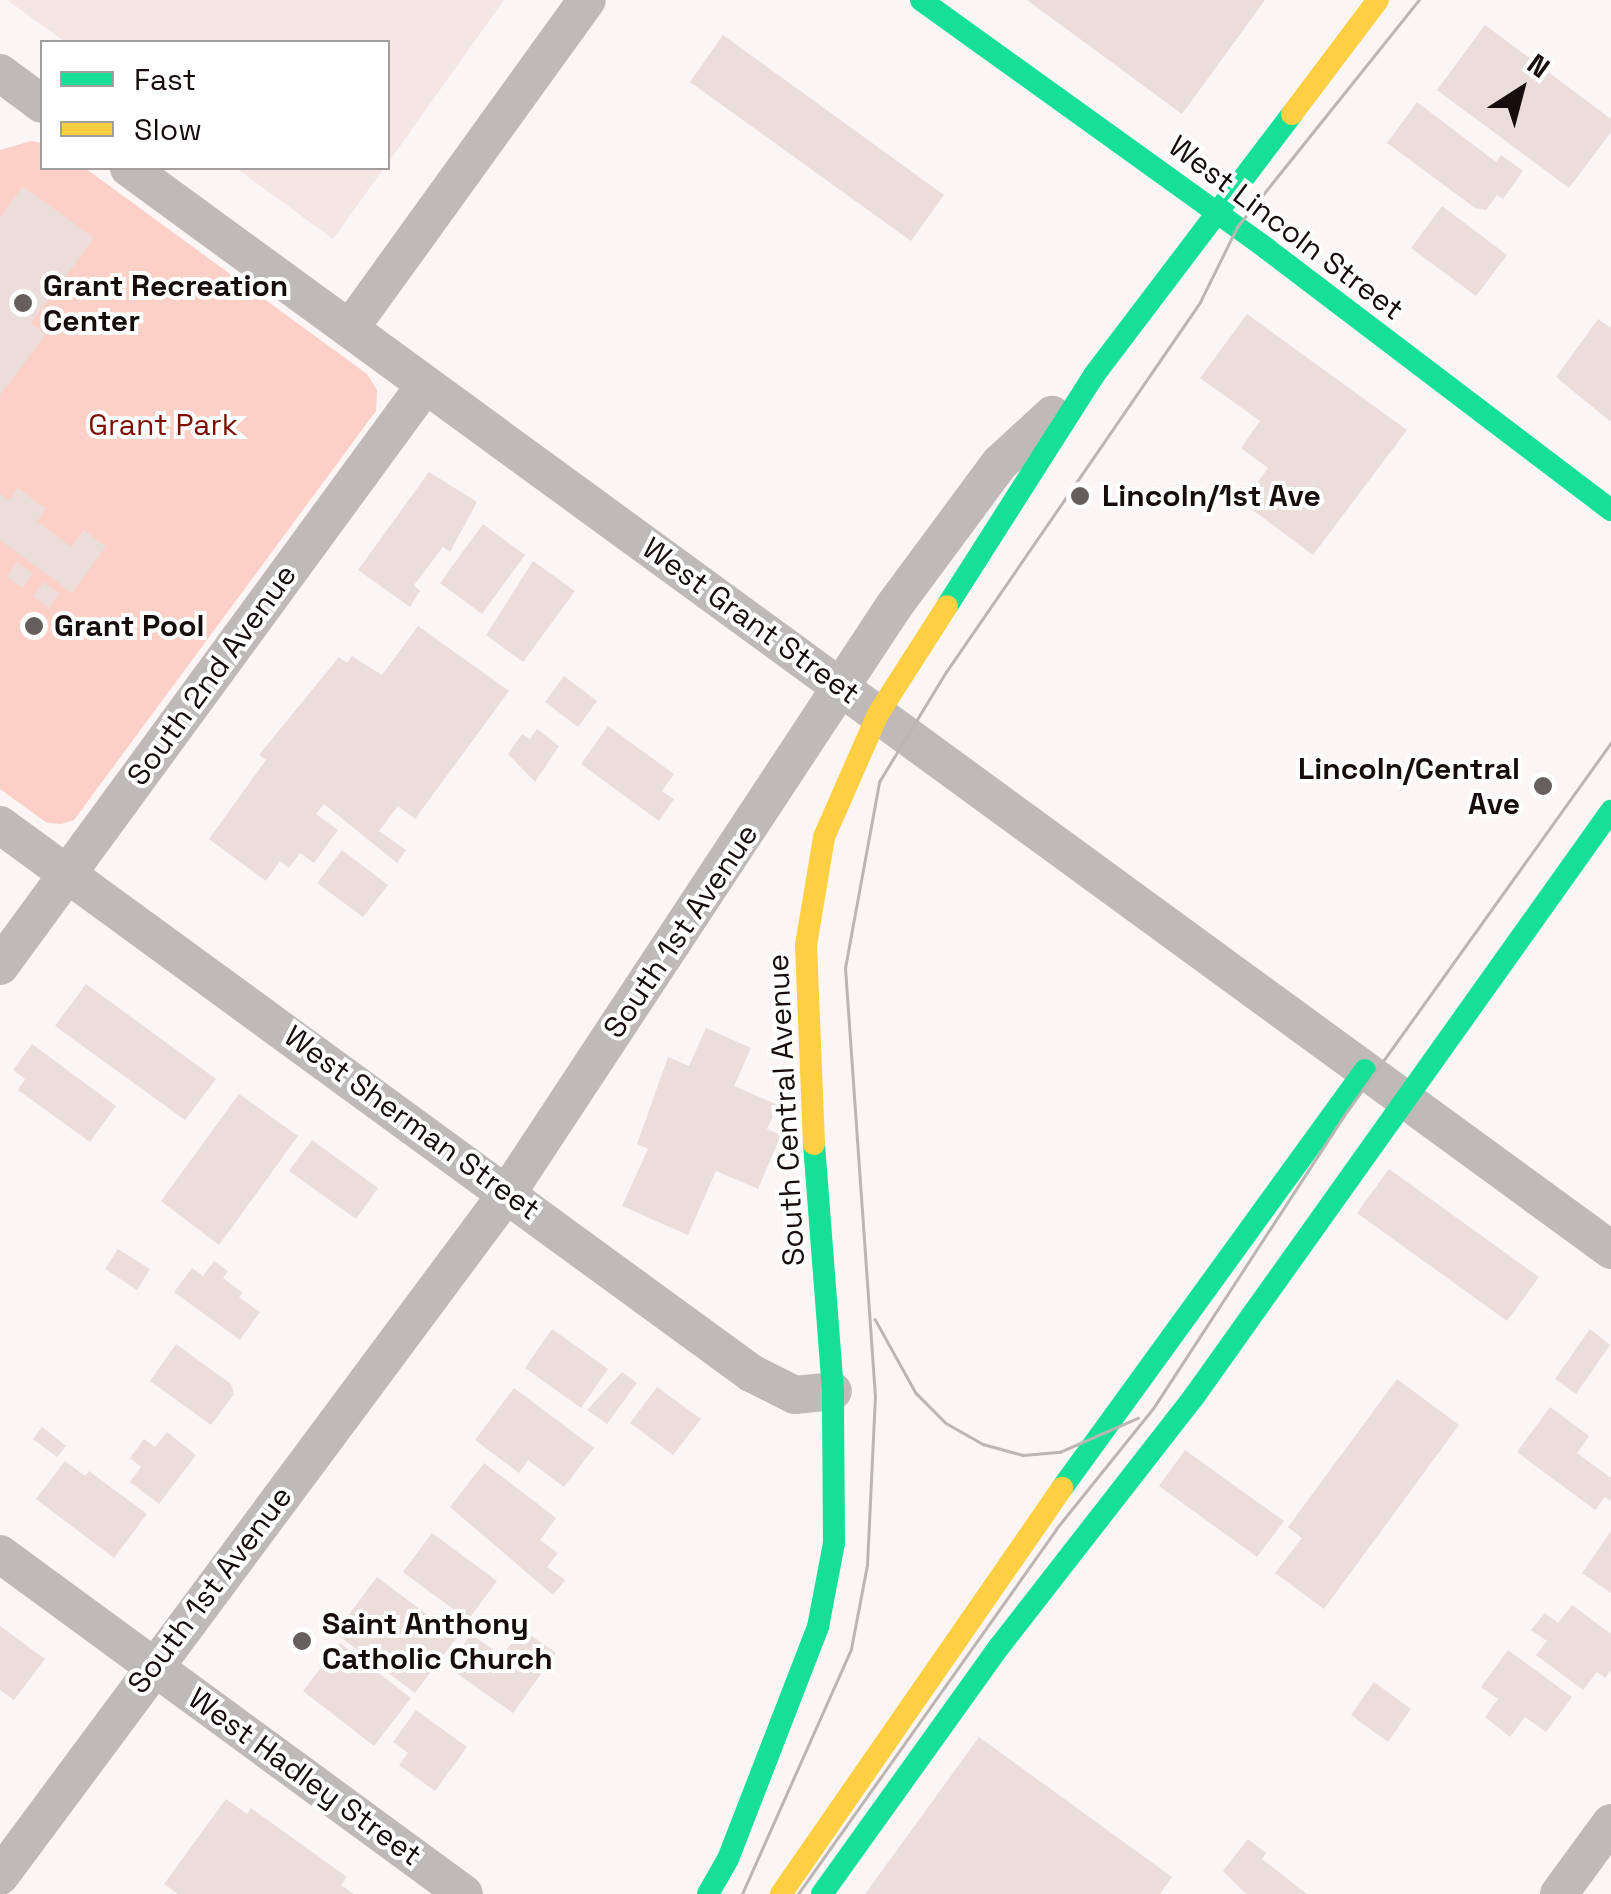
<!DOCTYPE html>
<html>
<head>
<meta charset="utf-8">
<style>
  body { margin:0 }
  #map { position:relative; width:1611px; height:1894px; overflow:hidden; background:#fbf6f5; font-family:"Space Grotesk",sans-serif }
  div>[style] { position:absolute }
  .built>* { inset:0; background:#f4e6e3 }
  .green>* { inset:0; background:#fdd0c7 }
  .building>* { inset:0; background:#eaddda }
  .street>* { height:38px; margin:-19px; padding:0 19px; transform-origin:19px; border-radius:19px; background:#bfbaba }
  .fast>* { height:22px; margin:-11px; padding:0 11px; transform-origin:11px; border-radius:11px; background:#16e098 }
  .slow>* { height:22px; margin:-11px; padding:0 11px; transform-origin:11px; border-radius:11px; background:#ffcf43 }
  .tram>* { height:2.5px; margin:-1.25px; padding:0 1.25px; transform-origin:1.25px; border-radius:1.25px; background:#bab6b5 }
  .dots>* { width:28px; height:28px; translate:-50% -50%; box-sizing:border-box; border:5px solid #fff; border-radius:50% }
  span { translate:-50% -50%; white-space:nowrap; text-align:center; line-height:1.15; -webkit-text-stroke:8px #fff; paint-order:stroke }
  .street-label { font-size:30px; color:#160d0c }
  .poi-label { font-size:30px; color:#160d0c; font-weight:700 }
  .left { translate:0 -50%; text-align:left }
  .right { translate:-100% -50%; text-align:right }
  .park-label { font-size:30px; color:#7d0f04 }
  .legend { position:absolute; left:40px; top:40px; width:350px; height:130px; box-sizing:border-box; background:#fff; border:2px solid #a29e9e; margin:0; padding:12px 18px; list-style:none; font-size:30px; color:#160d0c }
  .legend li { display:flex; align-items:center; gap:20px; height:50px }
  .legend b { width:50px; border:2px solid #a29e9e }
  .north { position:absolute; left:1471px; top:40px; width:100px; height:100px; -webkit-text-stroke:8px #fff; paint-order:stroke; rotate:36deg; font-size:28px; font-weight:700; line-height:40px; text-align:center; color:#160d0c }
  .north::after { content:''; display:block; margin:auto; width:35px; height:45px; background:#160d0c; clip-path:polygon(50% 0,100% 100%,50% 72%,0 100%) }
</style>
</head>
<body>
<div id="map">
  <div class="built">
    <i style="clip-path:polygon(7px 0,504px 0,388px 163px,388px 42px,65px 42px)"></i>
    <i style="clip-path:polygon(236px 168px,384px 168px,333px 239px)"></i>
  </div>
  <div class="green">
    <i style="clip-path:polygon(31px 141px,42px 143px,42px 168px,85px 168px,367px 374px,377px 390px,376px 411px,74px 820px,61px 824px,47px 823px,0 789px,0 150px)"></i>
  </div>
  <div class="building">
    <i style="clip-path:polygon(1027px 0,1265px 0,1182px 114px)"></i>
    <i style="clip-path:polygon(1485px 25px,1611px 119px,1611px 132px,1569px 188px,1437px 90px)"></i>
    <i style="clip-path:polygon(723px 35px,944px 195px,911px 241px,690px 82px)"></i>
    <i style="clip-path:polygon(1417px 102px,1496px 162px,1501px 155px,1523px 171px,1503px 199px,1497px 195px,1486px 210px,1475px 208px,1387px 143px)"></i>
    <i style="clip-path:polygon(23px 186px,94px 238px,31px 323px,46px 334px,0 395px,0 217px)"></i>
    <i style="clip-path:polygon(1442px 206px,1507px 255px,1476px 296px,1411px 248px)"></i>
    <i style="clip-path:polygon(1247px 314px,1407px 430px,1313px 555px,1243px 503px,1268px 468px,1241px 448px,1260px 421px,1200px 378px)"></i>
    <i style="clip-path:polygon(1598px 319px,1611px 328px,1611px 422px,1556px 377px)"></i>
    <i style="clip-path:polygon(429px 472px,477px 502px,450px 552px,443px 547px,414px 585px,420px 591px,410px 607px,358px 570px)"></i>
    <i style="clip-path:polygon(18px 488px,46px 509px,37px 521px,71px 547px,84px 530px,106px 546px,72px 593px,0 540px,0 494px,9px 500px)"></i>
    <i style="clip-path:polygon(483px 524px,525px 555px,482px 614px,440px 583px)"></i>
    <i style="clip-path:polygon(533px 561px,575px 591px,523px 662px,486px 635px)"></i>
    <i style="clip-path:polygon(17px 562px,33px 574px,22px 588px,7px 577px)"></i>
    <i style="clip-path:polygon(44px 582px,59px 594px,49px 608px,33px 596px)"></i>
    <i style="clip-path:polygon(418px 626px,509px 691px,415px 819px,398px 806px,379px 831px,406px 850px,397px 863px,324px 804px,316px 814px,338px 830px,314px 863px,300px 853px,289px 868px,280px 861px,266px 881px,209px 839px,266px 760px,259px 755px,339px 657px,347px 663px,352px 656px,382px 675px)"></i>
    <i style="clip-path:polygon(564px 676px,597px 701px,578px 727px,545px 702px)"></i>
    <i style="clip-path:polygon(608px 726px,674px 774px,662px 791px,674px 799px,659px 821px,581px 764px)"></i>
    <i style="clip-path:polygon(537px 729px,559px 746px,535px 782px,508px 754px,522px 734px,530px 739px)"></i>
    <i style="clip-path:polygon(342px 850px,388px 885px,363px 917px,317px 883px)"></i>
    <i style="clip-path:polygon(86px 984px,216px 1079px,185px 1120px,55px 1026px)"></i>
    <i style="clip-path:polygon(706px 1028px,751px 1048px,734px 1086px,778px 1105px,767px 1129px,781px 1135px,758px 1189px,716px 1171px,688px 1235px,622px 1206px,648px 1149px,637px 1144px,668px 1057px,689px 1066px)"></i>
    <i style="clip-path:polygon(32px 1044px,116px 1106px,90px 1142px,18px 1090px,25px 1079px,13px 1070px)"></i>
    <i style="clip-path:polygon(239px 1094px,298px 1136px,219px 1245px,161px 1201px)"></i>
    <i style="clip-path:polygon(312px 1140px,378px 1188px,356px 1219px,289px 1171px)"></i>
    <i style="clip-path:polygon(1389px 1169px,1539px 1277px,1507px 1321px,1357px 1213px)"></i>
    <i style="clip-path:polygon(118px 1249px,150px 1269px,137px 1290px,105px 1269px)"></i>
    <i style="clip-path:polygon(214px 1261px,228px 1271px,223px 1278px,243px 1293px,239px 1297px,260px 1312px,240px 1340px,174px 1292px,192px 1268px,203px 1276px)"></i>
    <i style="clip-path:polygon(552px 1329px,608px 1369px,581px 1408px,525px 1368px)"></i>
    <i style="clip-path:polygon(1590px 1329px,1610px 1345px,1576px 1394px,1555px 1379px)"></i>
    <i style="clip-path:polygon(176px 1344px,231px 1384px,234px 1394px,211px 1425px,150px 1381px)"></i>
    <i style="clip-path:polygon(622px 1372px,637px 1383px,607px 1424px,587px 1410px)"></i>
    <i style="clip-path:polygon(1397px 1379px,1459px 1425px,1324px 1609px,1275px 1573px,1302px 1538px,1288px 1527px)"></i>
    <i style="clip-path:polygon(657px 1387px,701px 1419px,673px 1455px,630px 1423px)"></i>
    <i style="clip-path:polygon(514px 1388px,594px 1448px,564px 1487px,528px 1460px,519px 1473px,475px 1440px)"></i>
    <i style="clip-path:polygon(1550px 1407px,1589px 1436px,1577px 1453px,1611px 1478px,1611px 1501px,1605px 1497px,1595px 1510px,1517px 1452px)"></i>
    <i style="clip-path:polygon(42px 1427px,66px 1446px,57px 1457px,33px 1439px)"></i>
    <i style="clip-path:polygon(167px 1432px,196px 1455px,159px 1504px,130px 1482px,141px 1467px,130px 1458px,144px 1439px,155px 1447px)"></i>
    <i style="clip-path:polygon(1185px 1450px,1284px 1521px,1257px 1557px,1159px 1486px)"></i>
    <i style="clip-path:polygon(65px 1461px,85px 1476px,89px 1471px,147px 1514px,114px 1558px,36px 1499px)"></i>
    <i style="clip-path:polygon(484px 1463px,556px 1518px,540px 1540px,558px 1553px,547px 1567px,565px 1580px,553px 1595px,450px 1507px)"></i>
    <i style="clip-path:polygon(1611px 1531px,1611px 1593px,1582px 1573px)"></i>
    <i style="clip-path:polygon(432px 1533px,497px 1581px,468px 1620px,403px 1572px)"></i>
    <i style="clip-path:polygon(377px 1577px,457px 1637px,415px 1693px,335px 1633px)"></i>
    <i style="clip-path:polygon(1572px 1605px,1611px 1634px,1611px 1670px,1605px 1678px,1597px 1672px,1583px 1690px,1536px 1655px,1547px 1641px,1531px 1630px,1545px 1613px,1558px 1623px)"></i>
    <i style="clip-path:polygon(0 1626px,45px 1659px,14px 1700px,0 1690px)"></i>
    <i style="clip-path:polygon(522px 1629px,556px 1653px,513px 1713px,448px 1667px,471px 1634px,502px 1656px)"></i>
    <i style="clip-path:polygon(340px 1643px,411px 1698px,374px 1746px,303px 1691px)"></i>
    <i style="clip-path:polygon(1508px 1650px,1572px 1697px,1546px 1732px,1525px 1717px,1510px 1737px,1485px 1717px,1498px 1699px,1481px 1687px)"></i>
    <i style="clip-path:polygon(1374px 1682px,1411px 1709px,1388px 1742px,1351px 1715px)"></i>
    <i style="clip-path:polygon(416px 1710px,467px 1747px,435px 1791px,399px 1765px,408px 1753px,393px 1742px)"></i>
    <i style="clip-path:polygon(979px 1737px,1172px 1877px,1160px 1894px,865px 1894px)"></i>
    <i style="clip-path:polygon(226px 1799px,247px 1814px,251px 1808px,347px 1877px,341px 1885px,354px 1894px,178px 1894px,164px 1884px)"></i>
    <i style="clip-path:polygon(1248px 1839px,1266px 1853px,1262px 1859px,1307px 1894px,1246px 1894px,1223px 1871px)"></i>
  </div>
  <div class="street">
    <i style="left:0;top:73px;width:52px;rotate:36.4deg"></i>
    <i style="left:129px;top:168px;width:1835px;rotate:36.13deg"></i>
    <i style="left:351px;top:327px;width:403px;rotate:-54.2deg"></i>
    <i style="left:0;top:825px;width:930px;rotate:36.12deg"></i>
    <i style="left:751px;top:1373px;width:49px;rotate:26.6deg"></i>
    <i style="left:795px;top:1395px;width:38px;rotate:-6deg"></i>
    <i style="left:0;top:966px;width:720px;rotate:-53.81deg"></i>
    <i style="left:0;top:1554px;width:575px;rotate:36.23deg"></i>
    <i style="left:0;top:1876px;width:852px;rotate:-53.4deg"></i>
    <i style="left:508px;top:1192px;width:702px;rotate:-56.63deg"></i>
    <i style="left:894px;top:606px;width:178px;rotate:-53.5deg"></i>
    <i style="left:1000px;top:463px;width:71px;rotate:-42.7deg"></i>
    <i style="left:1559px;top:1894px;width:88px;rotate:-53.8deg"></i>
  </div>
  <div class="fast">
    <i style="left:921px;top:0;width:426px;rotate:35.7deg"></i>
    <i style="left:1267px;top:249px;width:432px;rotate:37.2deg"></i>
    <i style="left:947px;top:606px;width:274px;rotate:-57.5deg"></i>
    <i style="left:1094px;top:375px;width:328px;rotate:-52.8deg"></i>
    <i style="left:1062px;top:1488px;width:516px;rotate:-54.06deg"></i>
    <i style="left:708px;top:1894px;width:40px;rotate:-60.3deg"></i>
    <i style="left:728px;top:1859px;width:249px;rotate:-68.8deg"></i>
    <i style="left:818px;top:1627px;width:86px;rotate:-79.2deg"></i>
    <i style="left:834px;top:1543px;width:152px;rotate:-90.4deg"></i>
    <i style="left:833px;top:1391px;width:248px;rotate:-94.4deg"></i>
    <i style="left:822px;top:1894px;width:304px;rotate:-54.4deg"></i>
    <i style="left:999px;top:1647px;width:316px;rotate:-52.1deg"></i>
    <i style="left:1193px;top:1398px;width:721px;rotate:-54.55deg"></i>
  </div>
  <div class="slow">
    <i style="left:1292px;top:114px;width:143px;rotate:-53deg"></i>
    <i style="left:814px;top:1144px;width:199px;rotate:-92.3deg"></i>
    <i style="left:806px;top:945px;width:109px;rotate:-80.5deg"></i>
    <i style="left:824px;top:837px;width:134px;rotate:-66.3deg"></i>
    <i style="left:878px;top:714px;width:128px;rotate:-57.4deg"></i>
    <i style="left:781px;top:1894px;width:494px;rotate:-55.3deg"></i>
  </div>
  <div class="tram">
    <i style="left:875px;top:1319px;width:85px;rotate:61deg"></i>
    <i style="left:916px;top:1393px;width:42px;rotate:45deg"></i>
    <i style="left:946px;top:1423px;width:43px;rotate:29.6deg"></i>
    <i style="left:983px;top:1444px;width:41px;rotate:15.4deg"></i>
    <i style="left:1023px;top:1455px;width:37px;rotate:-5deg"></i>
    <i style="left:1060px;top:1452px;width:85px;rotate:-23.6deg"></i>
    <i style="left:742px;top:1894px;width:268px;rotate:-66deg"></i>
    <i style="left:851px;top:1649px;width:86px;rotate:-79.2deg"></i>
    <i style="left:867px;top:1565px;width:168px;rotate:-87.3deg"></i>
    <i style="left:875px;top:1397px;width:430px;rotate:-94deg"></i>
    <i style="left:845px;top:968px;width:189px;rotate:-79.6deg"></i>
    <i style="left:879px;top:782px;width:129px;rotate:-58.7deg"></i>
    <i style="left:946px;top:672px;width:449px;rotate:-55.5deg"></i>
    <i style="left:1200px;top:302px;width:84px;rotate:-63.7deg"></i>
    <i style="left:1237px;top:227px;width:291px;rotate:-51.3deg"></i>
    <i style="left:798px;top:1894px;width:447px;rotate:-54.7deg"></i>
    <i style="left:1056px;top:1529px;width:156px;rotate:-51.2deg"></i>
    <i style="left:1154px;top:1407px;width:346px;rotate:-56.9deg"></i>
    <i style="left:1343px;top:1117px;width:461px;rotate:-54.4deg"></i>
  </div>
  <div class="dots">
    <i style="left:23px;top:303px;background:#665f5e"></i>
    <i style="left:1080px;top:496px;background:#665f5e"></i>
    <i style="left:34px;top:626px;background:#665f5e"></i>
    <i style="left:1543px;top:786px;background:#665f5e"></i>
    <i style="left:302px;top:1641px;background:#665f5e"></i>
  </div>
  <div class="street-label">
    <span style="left:1286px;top:228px;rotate:37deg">West Lincoln Street</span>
    <span style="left:751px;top:621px;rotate:36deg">West Grant Street</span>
    <span style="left:212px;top:675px;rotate:-54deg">South 2nd Avenue</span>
    <span style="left:681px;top:931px;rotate:-56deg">South 1st Avenue</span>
    <span style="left:786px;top:1110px;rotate:-93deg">South Central Avenue</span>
    <span style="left:412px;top:1123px;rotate:36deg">West Sherman Street</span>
    <span style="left:210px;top:1590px;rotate:-53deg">South 1st Avenue</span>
    <span style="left:305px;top:1777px;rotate:36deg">West Hadley Street</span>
  </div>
  <div class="poi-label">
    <span class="left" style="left:43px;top:303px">Grant Recreation<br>Center</span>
    <span class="left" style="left:1102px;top:496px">Lincoln/1st Ave</span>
    <span class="left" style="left:54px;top:626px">Grant Pool</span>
    <span class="right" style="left:1520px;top:786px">Lincoln/Central<br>Ave</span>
    <span class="left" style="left:322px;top:1641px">Saint Anthony<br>Catholic Church</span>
  </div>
  <div class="park-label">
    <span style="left:163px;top:425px">Grant Park</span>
  </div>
  <ul class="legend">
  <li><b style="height:12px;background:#16e098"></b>Fast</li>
  <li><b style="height:12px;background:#ffcf43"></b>Slow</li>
  </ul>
  <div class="north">N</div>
</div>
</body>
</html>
